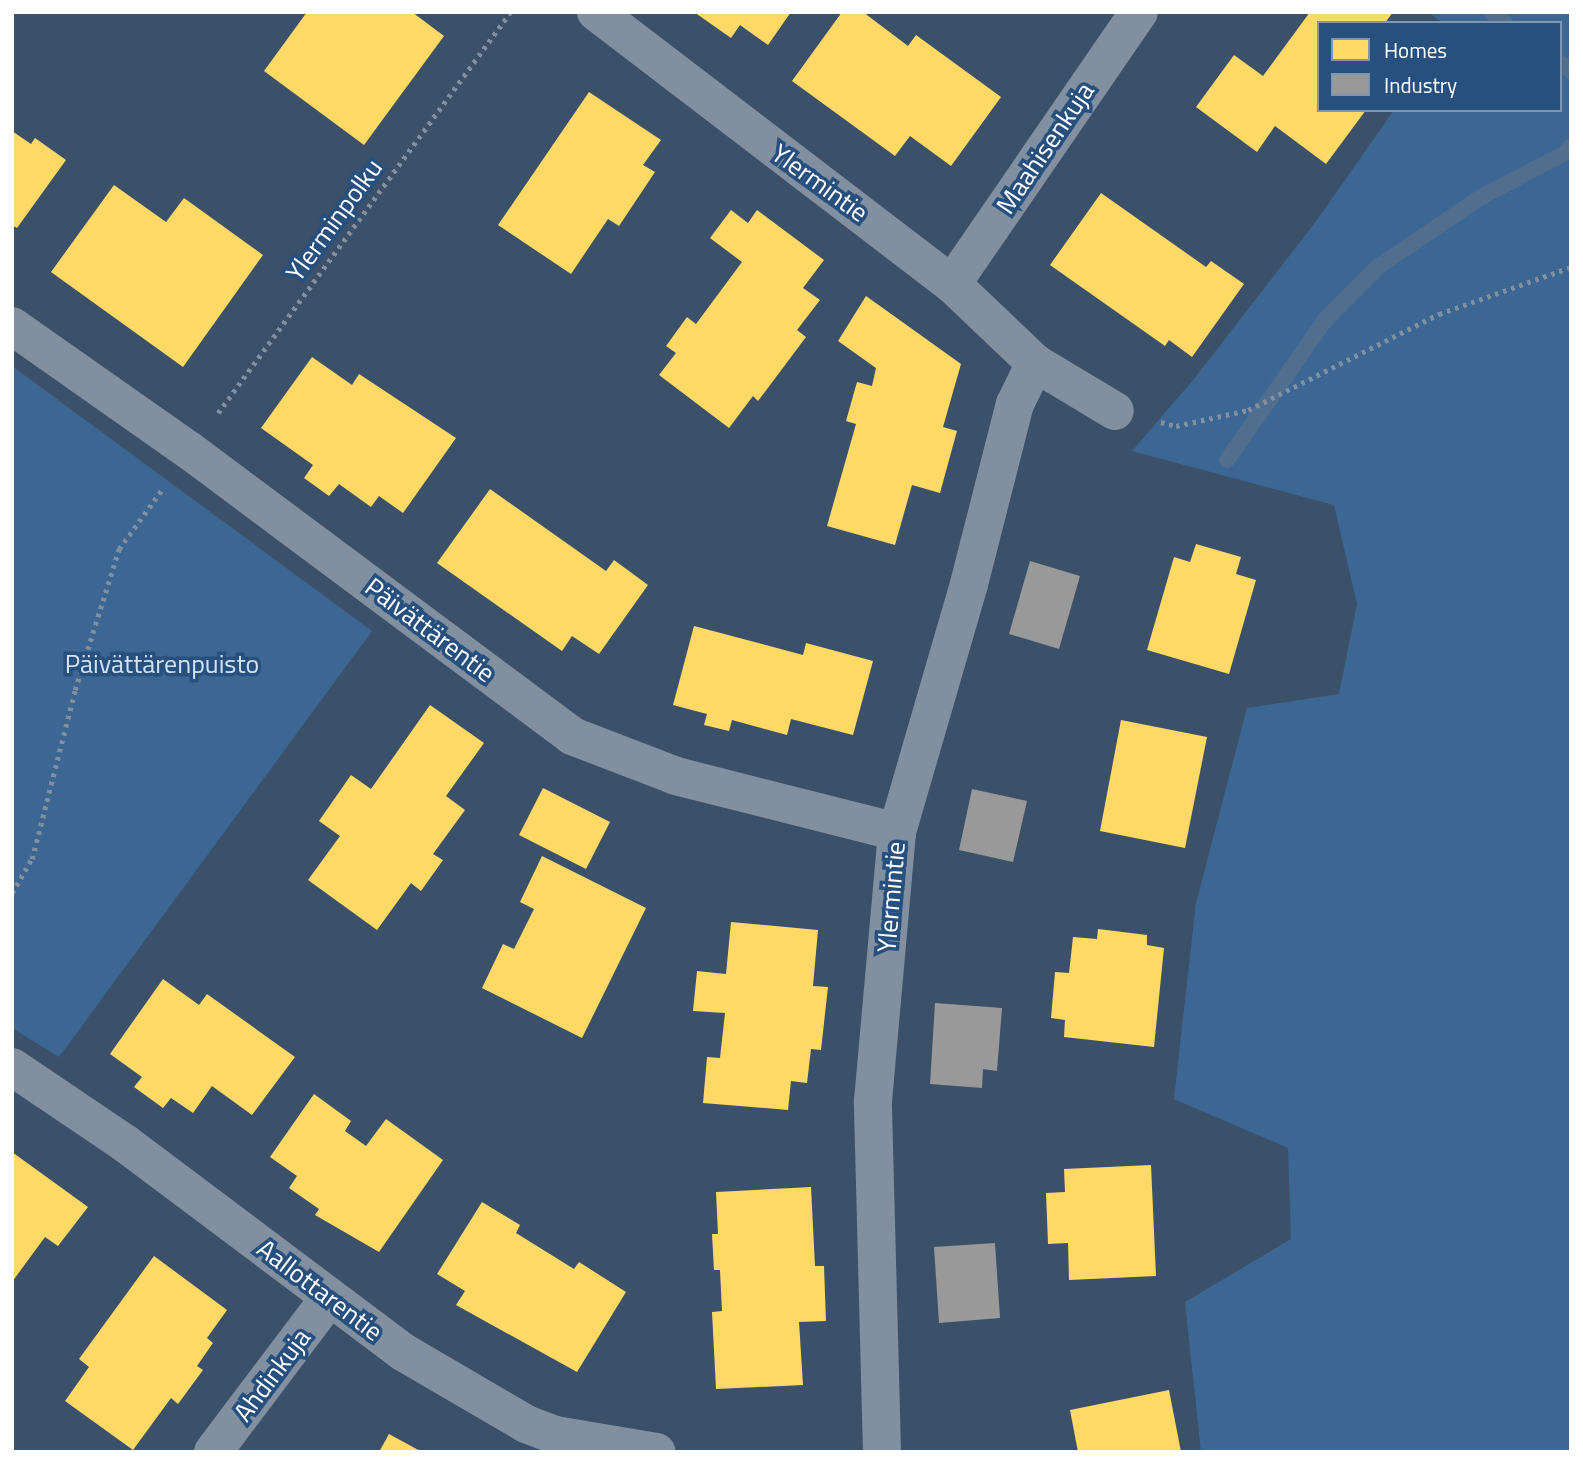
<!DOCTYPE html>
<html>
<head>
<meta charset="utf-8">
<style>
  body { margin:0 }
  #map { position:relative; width:1583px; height:1464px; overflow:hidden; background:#3b516a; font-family:"Titillium Web",sans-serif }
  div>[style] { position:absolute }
  .green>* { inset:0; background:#3c6795 }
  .homes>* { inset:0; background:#ffd966 }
  .industry>* { inset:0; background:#999 }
  .stream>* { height:16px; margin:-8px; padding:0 8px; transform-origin:8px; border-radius:8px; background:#526e8e }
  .path>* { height:4.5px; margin-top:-2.25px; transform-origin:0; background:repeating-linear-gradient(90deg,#8190a1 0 3.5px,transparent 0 8.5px) }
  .street>* { height:38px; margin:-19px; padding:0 19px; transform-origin:19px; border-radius:19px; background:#8190a1 }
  span { translate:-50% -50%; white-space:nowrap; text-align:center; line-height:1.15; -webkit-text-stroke:7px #27507e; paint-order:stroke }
  .street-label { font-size:26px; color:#fff }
  .park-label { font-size:26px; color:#d1e2f4 }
  .frame { position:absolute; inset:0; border:14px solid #fff; pointer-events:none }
  .legend { position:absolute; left:1317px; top:21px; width:245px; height:91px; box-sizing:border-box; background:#27507e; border:2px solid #7d96b2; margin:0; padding:9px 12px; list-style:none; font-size:21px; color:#fff }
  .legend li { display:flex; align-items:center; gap:14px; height:35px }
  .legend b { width:35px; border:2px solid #7d96b2 }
</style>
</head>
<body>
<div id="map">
  <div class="green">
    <i style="clip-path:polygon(1428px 12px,1571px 12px,1571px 1452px,1201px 1452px,1185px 1302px,1291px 1239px,1288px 1148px,1174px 1099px,1196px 903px,1247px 708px,1339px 694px,1357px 604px,1334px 505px,1132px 451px,1194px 379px,1317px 220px,1394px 110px,1560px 110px,1560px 23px,1443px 23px)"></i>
    <i style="clip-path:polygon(12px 366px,372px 631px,59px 1057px,12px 1028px)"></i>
  </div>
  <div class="homes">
    <i style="clip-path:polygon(307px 12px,412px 12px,444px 36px,364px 145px,264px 71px)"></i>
    <i style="clip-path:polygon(694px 12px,791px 12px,768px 45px,740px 25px,731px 38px)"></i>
    <i style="clip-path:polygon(842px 12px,863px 12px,908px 46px,916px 35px,1001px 97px,951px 166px,910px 136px,895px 156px,792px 81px)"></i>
    <i style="clip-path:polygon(1310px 12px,1393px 12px,1385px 23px,1319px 23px,1319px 110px,1366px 110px,1326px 164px,1275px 126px,1257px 152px,1196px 107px,1234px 55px,1263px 76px)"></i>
    <i style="clip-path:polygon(589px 92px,661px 140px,643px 165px,655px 172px,619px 226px,608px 219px,571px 274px,498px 225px)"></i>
    <i style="clip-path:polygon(12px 131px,31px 144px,35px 138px,66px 160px,17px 228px,12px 225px)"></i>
    <i style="clip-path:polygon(114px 185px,166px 222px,184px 198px,263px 255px,183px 367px,51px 272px)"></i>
    <i style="clip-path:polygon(1101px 193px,1206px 267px,1211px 261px,1244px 284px,1192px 357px,1169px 340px,1165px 346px,1050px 265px)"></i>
    <i style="clip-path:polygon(731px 210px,748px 223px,757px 210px,824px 260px,803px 288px,820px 300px,797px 330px,806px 337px,758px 401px,753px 396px,729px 428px,659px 375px,676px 353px,666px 346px,687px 317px,696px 324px,742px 262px,710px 238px)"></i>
    <i style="clip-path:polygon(866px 296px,961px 364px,943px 427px,957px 431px,940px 493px,912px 485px,895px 545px,827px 526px,856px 424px,846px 421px,857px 382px,872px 386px,876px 368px,838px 341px)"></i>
    <i style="clip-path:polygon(312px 357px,352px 385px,359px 374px,456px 438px,403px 513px,379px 496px,371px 507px,339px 484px,329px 496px,304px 478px,313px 465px,261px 428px)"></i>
    <i style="clip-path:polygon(490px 489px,606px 571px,614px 560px,648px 585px,599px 654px,572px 636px,562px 651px,437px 563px)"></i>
    <i style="clip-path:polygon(1196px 544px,1241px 557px,1236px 574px,1256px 580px,1229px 674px,1147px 650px,1174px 557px,1190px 562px)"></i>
    <i style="clip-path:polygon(694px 626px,803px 655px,806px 643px,873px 661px,853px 735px,791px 719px,787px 735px,732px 720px,729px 731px,704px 725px,707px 714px,673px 705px)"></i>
    <i style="clip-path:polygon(430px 705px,484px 743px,446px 796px,465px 810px,433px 854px,443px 860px,421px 891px,411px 883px,377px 930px,308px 880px,340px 836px,319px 821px,351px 775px,371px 789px)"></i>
    <i style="clip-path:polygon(1121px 720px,1207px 737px,1185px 848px,1100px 831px)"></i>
    <i style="clip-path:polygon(543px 788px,610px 822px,586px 869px,519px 835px)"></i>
    <i style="clip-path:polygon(542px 856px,646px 908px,582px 1038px,482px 988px,503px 944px,514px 949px,534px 909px,520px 902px)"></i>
    <i style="clip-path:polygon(731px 922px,818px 930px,813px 986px,828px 987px,821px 1050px,811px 1049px,807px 1083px,791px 1081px,788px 1110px,703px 1103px,707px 1057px,720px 1058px,725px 1013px,693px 1011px,697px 971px,726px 974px)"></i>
    <i style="clip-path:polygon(1098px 929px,1147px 935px,1147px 945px,1164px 948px,1154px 1047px,1064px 1037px,1065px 1020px,1051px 1018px,1055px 972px,1069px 973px,1073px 937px,1097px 939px)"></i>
    <i style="clip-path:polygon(163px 979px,199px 1005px,207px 994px,295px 1057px,252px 1115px,212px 1086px,193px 1113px,171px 1098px,163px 1108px,134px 1087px,142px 1077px,110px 1054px)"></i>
    <i style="clip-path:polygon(314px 1094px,351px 1121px,345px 1131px,366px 1146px,386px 1119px,443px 1160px,379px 1252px,315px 1215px,319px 1209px,289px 1188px,297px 1176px,270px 1157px)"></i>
    <i style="clip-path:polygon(12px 1152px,88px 1207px,58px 1246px,45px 1237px,12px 1282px)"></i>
    <i style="clip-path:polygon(1151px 1165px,1156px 1276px,1069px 1280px,1068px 1243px,1048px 1244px,1046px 1193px,1065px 1192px,1064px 1169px)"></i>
    <i style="clip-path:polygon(811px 1187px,815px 1266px,824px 1266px,826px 1321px,799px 1322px,803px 1385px,716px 1389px,712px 1312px,722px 1311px,720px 1270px,714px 1270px,712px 1234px,718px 1234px,716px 1192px)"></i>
    <i style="clip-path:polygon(482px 1202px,520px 1225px,516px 1233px,574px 1269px,579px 1262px,626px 1292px,577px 1372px,456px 1305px,465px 1291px,437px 1274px)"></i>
    <i style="clip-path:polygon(154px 1256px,227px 1310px,207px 1338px,213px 1343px,197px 1366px,203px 1370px,178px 1404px,171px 1398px,133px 1450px,65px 1401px,89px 1367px,79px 1359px)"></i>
    <i style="clip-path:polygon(1169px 1390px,1181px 1452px,1078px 1452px,1070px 1410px)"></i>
    <i style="clip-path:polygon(389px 1434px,422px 1452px,379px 1452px)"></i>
  </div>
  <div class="industry">
    <i style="clip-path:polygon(1030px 561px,1080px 576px,1059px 649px,1009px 634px)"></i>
    <i style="clip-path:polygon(972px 789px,1027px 801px,1013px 862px,959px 850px)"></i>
    <i style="clip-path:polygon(935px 1003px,1002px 1008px,997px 1071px,983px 1069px,982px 1088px,930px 1084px)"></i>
    <i style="clip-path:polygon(995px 1243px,1000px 1318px,939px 1323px,934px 1247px)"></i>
  </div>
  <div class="stream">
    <i style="left:1491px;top:12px;width:18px;rotate:38deg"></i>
    <i style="left:1560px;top:63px;width:14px;rotate:36deg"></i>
    <i style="left:1227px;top:460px;width:171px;rotate:-55deg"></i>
    <i style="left:1325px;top:320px;width:76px;rotate:-45deg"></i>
    <i style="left:1379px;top:266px;width:123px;rotate:-34.1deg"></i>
    <i style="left:1481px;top:197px;width:95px;rotate:-27.6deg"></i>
    <i style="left:1565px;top:153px;width:9px;rotate:-49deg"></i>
  </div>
  <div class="path">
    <i style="left:218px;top:413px;width:496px;rotate:-53.9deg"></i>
    <i style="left:1161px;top:422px;width:16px;rotate:15deg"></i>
    <i style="left:1176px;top:426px;width:74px;rotate:-12.5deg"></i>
    <i style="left:1248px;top:410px;width:214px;rotate:-26.7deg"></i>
    <i style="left:1439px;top:314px;width:140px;rotate:-19.6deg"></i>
    <i style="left:12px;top:893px;width:39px;rotate:-60deg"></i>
    <i style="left:32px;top:859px;width:174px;rotate:-75.7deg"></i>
    <i style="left:75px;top:690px;width:148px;rotate:-72.7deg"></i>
    <i style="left:119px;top:549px;width:72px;rotate:-54.1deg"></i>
  </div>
  <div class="street">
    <i style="left:596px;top:12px;width:448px;rotate:37.4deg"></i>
    <i style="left:952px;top:284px;width:115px;rotate:43.6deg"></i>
    <i style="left:1035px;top:363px;width:93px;rotate:31deg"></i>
    <i style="left:952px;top:284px;width:330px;rotate:-55.5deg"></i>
    <i style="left:12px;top:326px;width:218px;rotate:35.1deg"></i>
    <i style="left:190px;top:451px;width:477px;rotate:36.7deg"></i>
    <i style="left:572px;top:736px;width:111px;rotate:21deg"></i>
    <i style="left:676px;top:776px;width:228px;rotate:14.2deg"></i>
    <i style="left:12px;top:1067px;width:138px;rotate:34deg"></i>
    <i style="left:126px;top:1144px;width:346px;rotate:36.9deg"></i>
    <i style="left:403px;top:1352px;width:143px;rotate:30.3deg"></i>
    <i style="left:526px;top:1424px;width:31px;rotate:21deg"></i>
    <i style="left:555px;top:1435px;width:103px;rotate:9.5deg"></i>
    <i style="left:213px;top:1452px;width:194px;rotate:-53deg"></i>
    <i style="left:882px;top:1452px;width:351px;rotate:-91.5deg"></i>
    <i style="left:873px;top:1101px;width:270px;rotate:-84.9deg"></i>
    <i style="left:897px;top:832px;width:258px;rotate:-73.8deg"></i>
    <i style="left:969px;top:584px;width:186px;rotate:-75.7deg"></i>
    <i style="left:1015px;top:404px;width:46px;rotate:-64deg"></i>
  </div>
  <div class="street-label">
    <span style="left:1045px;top:148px;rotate:-56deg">Maahisenkuja</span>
    <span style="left:820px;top:183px;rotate:36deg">Ylermintie</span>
    <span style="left:334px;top:220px;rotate:-54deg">Ylerminpolku</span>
    <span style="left:430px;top:630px;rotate:37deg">Päivättärentie</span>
    <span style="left:891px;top:897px;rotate:-85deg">Ylermintie</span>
    <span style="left:320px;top:1290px;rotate:37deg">Aallottarentie</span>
    <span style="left:272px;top:1375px;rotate:-53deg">Ahdinkuja</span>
  </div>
  <div class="park-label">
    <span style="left:162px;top:664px">Päivättärenpuisto</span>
  </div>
  <div class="frame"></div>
  <ul class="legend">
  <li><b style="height:19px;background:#ffd966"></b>Homes</li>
  <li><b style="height:19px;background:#999"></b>Industry</li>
  </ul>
</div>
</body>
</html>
